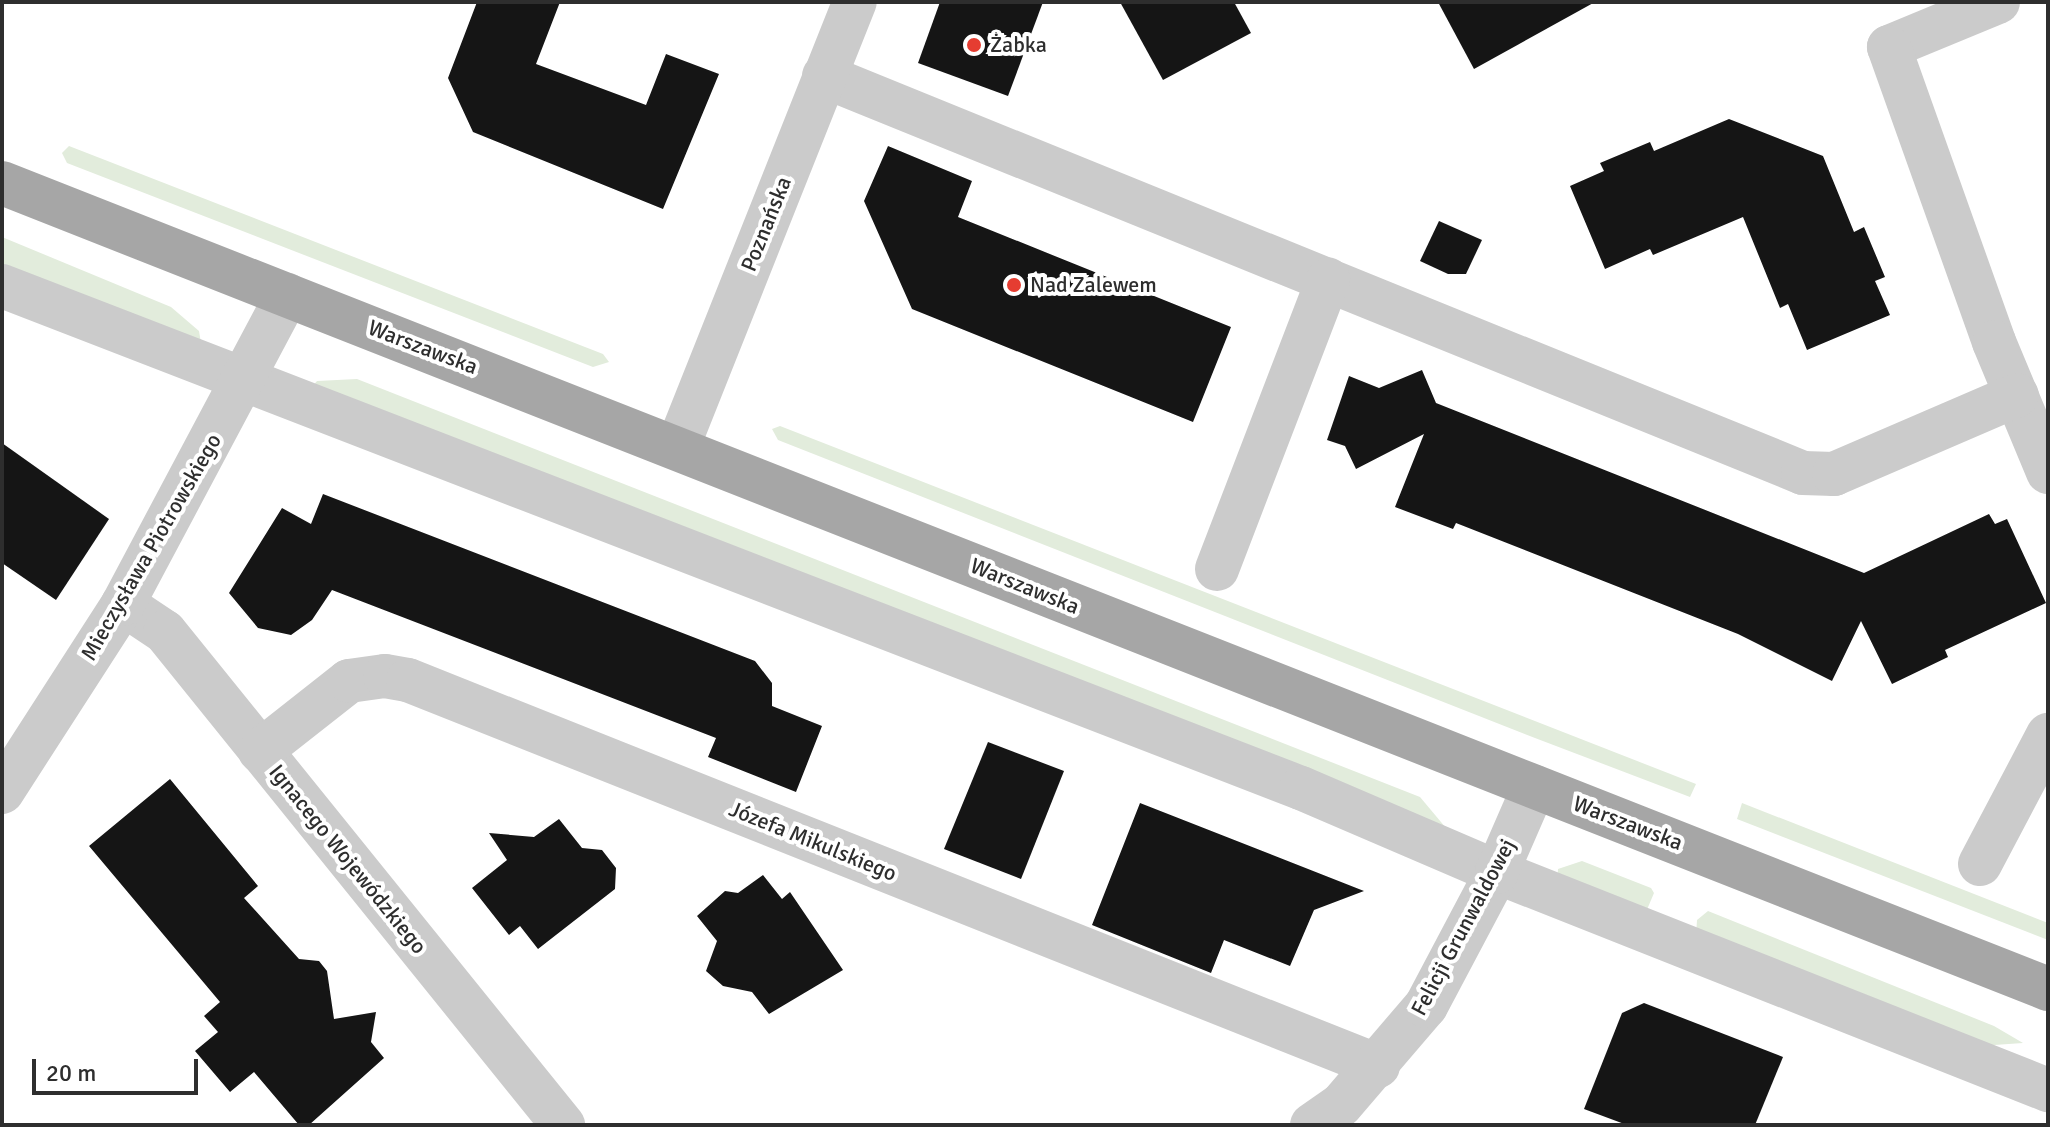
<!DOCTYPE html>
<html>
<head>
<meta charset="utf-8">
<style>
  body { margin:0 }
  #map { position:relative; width:2050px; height:1127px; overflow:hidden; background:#fff; font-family:Signika,sans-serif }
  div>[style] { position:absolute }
  .green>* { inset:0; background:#e2ecdc }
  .building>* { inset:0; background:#151515 }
  .minor>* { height:44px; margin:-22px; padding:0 22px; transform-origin:22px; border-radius:22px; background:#cbcbcb }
  .major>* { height:44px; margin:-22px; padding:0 22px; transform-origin:22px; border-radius:22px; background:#a6a6a6 }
  .dots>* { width:22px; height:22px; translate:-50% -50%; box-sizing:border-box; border:4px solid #fff; border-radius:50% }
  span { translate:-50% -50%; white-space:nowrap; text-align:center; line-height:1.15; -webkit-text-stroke:8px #fff; paint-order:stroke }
  .poi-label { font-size:22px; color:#2e2e2e }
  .left { translate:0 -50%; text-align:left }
  .street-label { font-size:22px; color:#2e2e2e }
  .frame { position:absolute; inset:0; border:4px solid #2e2e2e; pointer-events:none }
  .scale { position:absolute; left:32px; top:1059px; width:166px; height:36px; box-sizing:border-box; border:4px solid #2e2e2e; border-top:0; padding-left:10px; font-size:24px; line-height:28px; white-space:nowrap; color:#2e2e2e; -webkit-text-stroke:6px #fff; paint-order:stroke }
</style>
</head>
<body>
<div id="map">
  <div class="green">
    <i style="clip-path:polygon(69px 146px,603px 354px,609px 362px,593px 367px,67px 163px,62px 153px)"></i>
    <i style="clip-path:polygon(2px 237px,171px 307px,199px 331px,201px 343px,2px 270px)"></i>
    <i style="clip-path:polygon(357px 379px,1420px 797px,1446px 828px,312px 387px,317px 381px)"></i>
    <i style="clip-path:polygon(780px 426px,1215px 596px,1696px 784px,1690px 797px,1535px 738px,778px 440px,772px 429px)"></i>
    <i style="clip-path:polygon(1742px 803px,2048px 923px,2048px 940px,1737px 819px)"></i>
    <i style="clip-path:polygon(1582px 861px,1651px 888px,1654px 893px,1646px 912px,1557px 883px,1558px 869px)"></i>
    <i style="clip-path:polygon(1708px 911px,1994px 1026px,2023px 1043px,1980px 1046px,1696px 937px,1697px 920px)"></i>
  </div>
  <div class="building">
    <i style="clip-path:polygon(477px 2px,560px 2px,536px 64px,646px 105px,666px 54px,719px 74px,663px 209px,473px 132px,448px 78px)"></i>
    <i style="clip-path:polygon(940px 2px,1043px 2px,1008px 96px,918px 63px)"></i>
    <i style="clip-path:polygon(1120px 2px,1234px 2px,1251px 33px,1163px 80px)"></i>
    <i style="clip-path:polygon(1438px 2px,1595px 2px,1474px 69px)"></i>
    <i style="clip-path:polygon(1729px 119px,1823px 156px,1854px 232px,1864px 227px,1885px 277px,1875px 281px,1890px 315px,1807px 350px,1788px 304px,1780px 308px,1743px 217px,1653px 255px,1650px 249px,1605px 269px,1570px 186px,1604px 171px,1600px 163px,1650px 142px,1654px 151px)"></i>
    <i style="clip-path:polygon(888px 146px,972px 181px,958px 217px,1231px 327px,1193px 422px,912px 309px,864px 201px)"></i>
    <i style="clip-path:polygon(1439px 221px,1482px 240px,1466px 274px,1448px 274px,1420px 261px)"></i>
    <i style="clip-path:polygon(1422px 370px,1436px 403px,1864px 573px,1989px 514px,1995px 524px,2007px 519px,2046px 603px,1945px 650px,1948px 657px,1892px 684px,1861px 621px,1832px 681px,1738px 634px,1456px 523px,1453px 529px,1395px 507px,1424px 434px,1356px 469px,1345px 446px,1327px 440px,1349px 376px,1379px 388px)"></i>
    <i style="clip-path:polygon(2px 443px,109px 519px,56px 600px,2px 563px)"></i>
    <i style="clip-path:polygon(323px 494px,755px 661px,772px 683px,772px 706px,822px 726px,796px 792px,708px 757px,716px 738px,332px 590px,312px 620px,291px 635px,258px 628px,229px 593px,282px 508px,311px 524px)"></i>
    <i style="clip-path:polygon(988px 742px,1064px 771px,1021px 879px,944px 849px)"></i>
    <i style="clip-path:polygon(170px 779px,258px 886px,244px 898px,299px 959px,319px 961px,327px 971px,334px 1019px,376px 1012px,371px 1042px,384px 1058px,309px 1125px,299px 1125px,254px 1072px,230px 1092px,195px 1051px,218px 1032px,204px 1016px,220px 1002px,89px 846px)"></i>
    <i style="clip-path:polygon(1140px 803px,1364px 891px,1314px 910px,1290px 966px,1224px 940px,1211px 973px,1092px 925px)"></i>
    <i style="clip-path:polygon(559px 819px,582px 848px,602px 850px,616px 868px,615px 889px,538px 949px,520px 926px,509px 935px,472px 888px,507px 860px,489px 833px,534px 837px)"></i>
    <i style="clip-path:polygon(763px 875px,782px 899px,790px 892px,843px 970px,769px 1014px,752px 992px,723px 986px,706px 971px,717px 941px,697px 916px,725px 891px,738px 893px)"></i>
    <i style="clip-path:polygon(1644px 1003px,1783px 1057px,1755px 1125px,1627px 1125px,1584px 1109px,1622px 1013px)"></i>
  </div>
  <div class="minor">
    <i style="left:1998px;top:2px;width:118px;rotate:157.6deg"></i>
    <i style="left:1889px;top:47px;width:313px;rotate:70.4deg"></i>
    <i style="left:1994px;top:342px;width:141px;rotate:67.4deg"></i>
    <i style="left:824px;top:76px;width:1056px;rotate:22.07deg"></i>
    <i style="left:1803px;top:473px;width:31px;rotate:2deg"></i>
    <i style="left:1834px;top:474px;width:199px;rotate:-23.3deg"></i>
    <i style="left:2px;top:286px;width:1393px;rotate:21.13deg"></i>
    <i style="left:1301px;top:788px;width:213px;rotate:23.2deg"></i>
    <i style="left:1497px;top:872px;width:593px;rotate:21.59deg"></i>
    <i style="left:678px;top:446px;width:478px;rotate:-68.3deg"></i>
    <i style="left:1217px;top:569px;width:310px;rotate:-69deg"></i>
    <i style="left:123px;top:604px;width:50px;rotate:33.7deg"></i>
    <i style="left:165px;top:632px;width:634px;rotate:51.09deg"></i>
    <i style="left:260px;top:751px;width:113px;rotate:-38.2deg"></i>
    <i style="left:349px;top:681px;width:36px;rotate:-8deg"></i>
    <i style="left:385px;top:676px;width:23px;rotate:10deg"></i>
    <i style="left:408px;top:680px;width:1044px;rotate:21.7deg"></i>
    <i style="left:2px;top:792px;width:224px;rotate:-57.2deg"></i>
    <i style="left:123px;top:604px;width:350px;rotate:-62deg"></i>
    <i style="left:1980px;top:864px;width:146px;rotate:-62.2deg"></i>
    <i style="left:1312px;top:1125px;width:35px;rotate:-35deg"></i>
    <i style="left:1341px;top:1105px;width:130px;rotate:-49.4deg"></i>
    <i style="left:1426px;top:1006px;width:152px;rotate:-62.1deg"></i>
    <i style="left:1497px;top:872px;width:93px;rotate:-66.5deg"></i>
  </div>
  <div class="major">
    <i style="left:2px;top:183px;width:2199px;rotate:21.5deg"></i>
  </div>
  <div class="dots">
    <i style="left:974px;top:45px;background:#e53d31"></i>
    <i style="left:1014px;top:285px;background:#e53d31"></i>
  </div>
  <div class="poi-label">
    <span class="left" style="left:990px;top:45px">Żabka</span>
    <span class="left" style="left:1030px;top:285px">Nad Zalewem</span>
  </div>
  <div class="street-label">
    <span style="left:766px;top:224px;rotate:-68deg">Poznańska</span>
    <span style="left:423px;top:347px;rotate:21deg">Warszawska</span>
    <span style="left:151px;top:547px;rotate:-60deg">Mieczysława Piotrowskiego</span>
    <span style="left:1025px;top:586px;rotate:22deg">Warszawska</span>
    <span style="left:1628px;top:823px;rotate:21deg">Warszawska</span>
    <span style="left:813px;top:841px;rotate:22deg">Józefa Mikulskiego</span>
    <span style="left:348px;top:859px;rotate:51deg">Ignacego Wojewódzkiego</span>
    <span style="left:1463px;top:927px;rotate:-62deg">Felicji Grunwaldowej</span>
  </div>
  <div class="frame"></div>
  <div class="scale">20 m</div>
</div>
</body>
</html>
